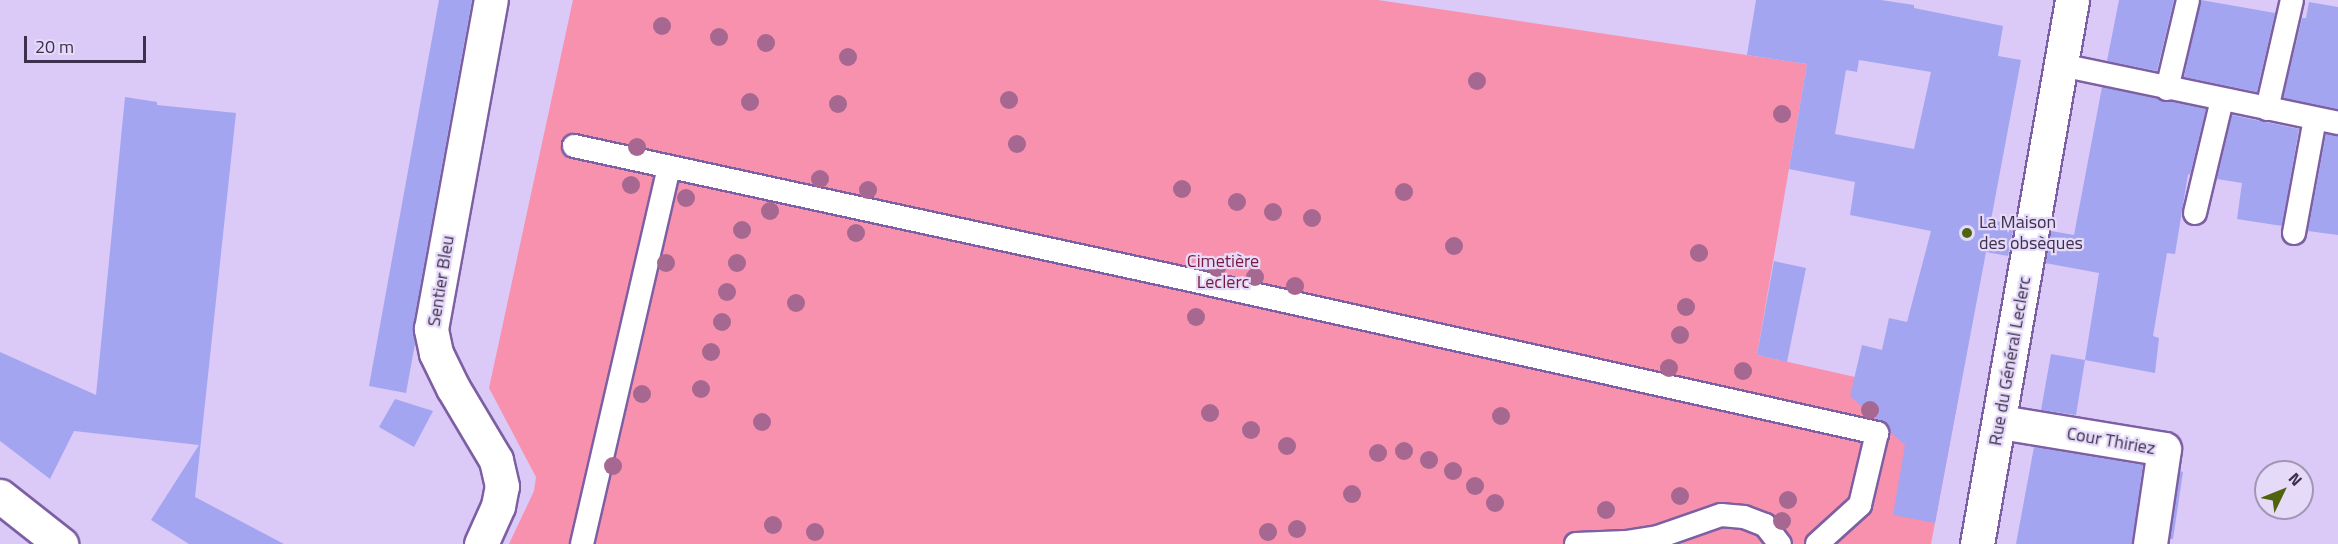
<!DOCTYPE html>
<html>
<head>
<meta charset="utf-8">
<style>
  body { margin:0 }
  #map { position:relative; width:2338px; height:544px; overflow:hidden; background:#dbc9f7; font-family:"Titillium Web",sans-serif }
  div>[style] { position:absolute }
  .green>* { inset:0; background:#f791ad }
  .building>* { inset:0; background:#a4a5f1 }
  .roads { filter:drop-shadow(2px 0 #7d5fa3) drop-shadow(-2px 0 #7d5fa3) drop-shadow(0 2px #7d5fa3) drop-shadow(0 -2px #7d5fa3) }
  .lane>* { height:22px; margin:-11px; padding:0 11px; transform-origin:11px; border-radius:11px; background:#fff }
  .street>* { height:33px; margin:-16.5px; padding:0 16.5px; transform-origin:16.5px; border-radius:16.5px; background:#fff }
  .secondary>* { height:33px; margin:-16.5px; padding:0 16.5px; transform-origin:16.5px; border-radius:16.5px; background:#fff }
  .trees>* { width:18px; height:18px; margin:-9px; border-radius:50%; background:#a66891 }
  .dots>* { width:16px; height:16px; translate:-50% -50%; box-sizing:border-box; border:3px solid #e6daf9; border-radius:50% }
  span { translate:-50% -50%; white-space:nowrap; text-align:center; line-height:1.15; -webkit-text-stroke:4.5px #e6daf9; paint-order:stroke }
  .poi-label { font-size:18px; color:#3d304f }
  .left { translate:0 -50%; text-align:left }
  .park-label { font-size:18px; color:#7a193e }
  .street-label { font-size:18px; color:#3d304f }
  .north { position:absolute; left:2254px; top:460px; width:60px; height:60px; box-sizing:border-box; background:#e6daf9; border:2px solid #a296b5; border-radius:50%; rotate:47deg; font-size:16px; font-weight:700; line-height:24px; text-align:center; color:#3d304f }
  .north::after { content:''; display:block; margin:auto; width:21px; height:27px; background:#506410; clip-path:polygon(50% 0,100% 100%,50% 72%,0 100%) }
  .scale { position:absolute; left:24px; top:36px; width:122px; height:27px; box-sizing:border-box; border:3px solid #3d304f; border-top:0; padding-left:8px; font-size:18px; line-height:21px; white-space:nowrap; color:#3d304f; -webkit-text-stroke:4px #e6daf9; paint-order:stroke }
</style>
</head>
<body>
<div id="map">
  <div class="green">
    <i style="clip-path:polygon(573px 0,1378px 0,1807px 64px,1757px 355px,1958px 400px,1931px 544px,509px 544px,534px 491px,536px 477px,489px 388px)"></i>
  </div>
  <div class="building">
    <i style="clip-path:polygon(439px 0,472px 0,413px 326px,415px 344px,406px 393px,369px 386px)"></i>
    <i style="clip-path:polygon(evenodd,1756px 0,1881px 0,1914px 5px,1914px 8px,2003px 26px,1998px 56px,2021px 60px,1991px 220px,2014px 225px,2008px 256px,1986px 252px,1935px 523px,1893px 515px,1905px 445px,1890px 432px,1886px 423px,1876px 419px,1850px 396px,1862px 345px,1882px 350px,1889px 318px,1907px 322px,1931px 231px,1850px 215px,1855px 182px,1789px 169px,1807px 64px,1747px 55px,1756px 0,1859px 60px,1931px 72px,1914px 149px,1835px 134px,1846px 70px,1857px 72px,1859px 60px)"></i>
    <i style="clip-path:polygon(2119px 0,2174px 0,2157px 71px,2107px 61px)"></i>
    <i style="clip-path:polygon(2201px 0,2275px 13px,2257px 92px,2184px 77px)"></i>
    <i style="clip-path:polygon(2309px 2px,2338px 7px,2338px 109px,2283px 98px,2302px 18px,2306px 18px)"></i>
    <i style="clip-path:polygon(2102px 87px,2206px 109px,2190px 175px,2188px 174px,2175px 254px,2167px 253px,2153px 336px,2159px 338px,2155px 373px,2085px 360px,2076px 415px,2041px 410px,2051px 354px,2085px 360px,2099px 273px,2045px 263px,2051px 231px,2074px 235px)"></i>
    <i style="clip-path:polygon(125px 97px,157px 102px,157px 105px,236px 113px,195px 497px,284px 544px,189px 544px,151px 520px,199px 445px,74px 431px,50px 479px,0 441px,0 352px,96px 395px)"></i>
    <i style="clip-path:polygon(2232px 115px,2299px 129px,2282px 226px,2237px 219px,2242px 183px,2217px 179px)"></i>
    <i style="clip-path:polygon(2326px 134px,2338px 136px,2338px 235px,2308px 231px)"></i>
    <i style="clip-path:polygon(1774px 261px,1806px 268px,1787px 362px,1757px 355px)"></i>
    <i style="clip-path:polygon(395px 399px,433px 411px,414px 447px,379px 427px)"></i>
    <i style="clip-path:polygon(2034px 447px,2143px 465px,2132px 544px,2016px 544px)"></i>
    <i style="clip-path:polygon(2180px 471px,2183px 472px,2173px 539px,2170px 539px)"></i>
  </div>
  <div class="roads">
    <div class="lane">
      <i style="left:2061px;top:65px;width:283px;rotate:11.8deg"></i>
      <i style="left:2167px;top:89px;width:91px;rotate:-76.7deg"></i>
      <i style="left:2267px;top:109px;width:112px;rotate:-77.1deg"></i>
      <i style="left:574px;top:146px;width:636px;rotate:12.26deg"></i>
      <i style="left:1195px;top:281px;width:699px;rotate:12.56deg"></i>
      <i style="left:1877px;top:433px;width:74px;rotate:103.3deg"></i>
      <i style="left:1860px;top:505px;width:58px;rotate:137.8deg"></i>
      <i style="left:2195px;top:213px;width:116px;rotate:-76.6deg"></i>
      <i style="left:2294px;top:233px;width:116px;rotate:-79.6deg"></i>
      <i style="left:582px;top:544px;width:387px;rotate:-77deg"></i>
      <i style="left:1576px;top:544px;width:50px;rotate:-2.3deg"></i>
      <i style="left:1626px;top:542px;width:32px;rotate:-9deg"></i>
      <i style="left:1658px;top:537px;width:67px;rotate:-19.2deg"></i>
      <i style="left:1721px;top:515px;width:23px;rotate:5deg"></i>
      <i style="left:1744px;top:517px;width:22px;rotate:21deg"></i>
      <i style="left:1765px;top:525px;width:24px;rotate:52deg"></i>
    </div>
    <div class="street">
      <i style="left:2000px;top:422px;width:166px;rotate:9.3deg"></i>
      <i style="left:2164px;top:449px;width:96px;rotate:98.4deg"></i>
      <i style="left:481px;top:544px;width:42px;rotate:-65.9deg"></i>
      <i style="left:498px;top:506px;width:20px;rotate:-79deg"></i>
      <i style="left:502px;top:486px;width:27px;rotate:-103deg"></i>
      <i style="left:496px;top:460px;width:84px;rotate:-120.8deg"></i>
      <i style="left:453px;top:388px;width:39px;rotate:-116deg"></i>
      <i style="left:436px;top:353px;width:25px;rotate:-102deg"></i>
      <i style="left:431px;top:329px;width:334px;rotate:-79.7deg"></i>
    </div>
    <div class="secondary">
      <i style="left:0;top:496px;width:78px;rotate:38.2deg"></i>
      <i style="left:1977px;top:544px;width:552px;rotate:-80.09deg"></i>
    </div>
  </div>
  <div class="trees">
    <i style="left:662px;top:26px"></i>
    <i style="left:719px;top:37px"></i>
    <i style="left:766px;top:43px"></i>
    <i style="left:848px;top:57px"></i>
    <i style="left:1477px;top:81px"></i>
    <i style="left:1009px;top:100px"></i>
    <i style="left:750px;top:102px"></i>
    <i style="left:838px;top:104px"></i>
    <i style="left:1782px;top:114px"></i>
    <i style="left:1017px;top:144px"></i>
    <i style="left:637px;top:147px"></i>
    <i style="left:820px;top:179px"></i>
    <i style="left:631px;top:185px"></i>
    <i style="left:1182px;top:189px"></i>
    <i style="left:868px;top:190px"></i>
    <i style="left:1404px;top:192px"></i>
    <i style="left:686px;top:198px"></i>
    <i style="left:1237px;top:202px"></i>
    <i style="left:770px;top:211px"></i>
    <i style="left:1273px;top:212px"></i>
    <i style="left:1312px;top:218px"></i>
    <i style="left:742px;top:230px"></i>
    <i style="left:856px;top:233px"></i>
    <i style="left:1454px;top:246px"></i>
    <i style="left:1699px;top:253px"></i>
    <i style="left:666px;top:263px"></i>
    <i style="left:737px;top:263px"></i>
    <i style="left:1217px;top:268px"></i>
    <i style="left:1255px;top:277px"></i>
    <i style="left:1295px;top:286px"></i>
    <i style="left:727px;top:292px"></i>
    <i style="left:796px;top:303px"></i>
    <i style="left:1686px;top:307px"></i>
    <i style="left:1196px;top:317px"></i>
    <i style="left:722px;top:322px"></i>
    <i style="left:1680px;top:335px"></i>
    <i style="left:711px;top:352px"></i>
    <i style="left:1669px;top:368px"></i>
    <i style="left:1743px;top:371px"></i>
    <i style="left:701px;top:389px"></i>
    <i style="left:642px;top:394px"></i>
    <i style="left:1870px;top:410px"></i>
    <i style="left:1210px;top:413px"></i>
    <i style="left:1501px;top:416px"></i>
    <i style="left:762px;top:422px"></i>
    <i style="left:1251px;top:430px"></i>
    <i style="left:1287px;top:446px"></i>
    <i style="left:1404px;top:451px"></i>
    <i style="left:1378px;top:453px"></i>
    <i style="left:1429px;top:460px"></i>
    <i style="left:613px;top:466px"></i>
    <i style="left:1453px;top:471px"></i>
    <i style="left:1475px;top:486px"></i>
    <i style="left:1352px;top:494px"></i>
    <i style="left:1680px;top:496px"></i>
    <i style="left:1788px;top:500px"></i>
    <i style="left:1495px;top:503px"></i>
    <i style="left:1606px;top:510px"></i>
    <i style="left:1782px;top:521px"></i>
    <i style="left:773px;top:525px"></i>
    <i style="left:1297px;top:529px"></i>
    <i style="left:815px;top:532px"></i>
    <i style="left:1268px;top:532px"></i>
  </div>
  <div class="dots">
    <i style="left:1967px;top:233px;background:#506410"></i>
  </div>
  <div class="poi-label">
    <span class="left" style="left:1979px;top:233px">La Maison<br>des obsèques</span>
  </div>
  <div class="park-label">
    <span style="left:1223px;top:272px">Cimetière<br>Leclerc</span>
  </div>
  <div class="street-label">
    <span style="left:441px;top:281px;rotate:-81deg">Sentier Bleu</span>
    <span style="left:2010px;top:361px;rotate:-80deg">Rue du Général Leclerc</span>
    <span style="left:2111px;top:441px;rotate:10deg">Cour Thiriez</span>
  </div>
  <div class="north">N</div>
  <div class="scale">20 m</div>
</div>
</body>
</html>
